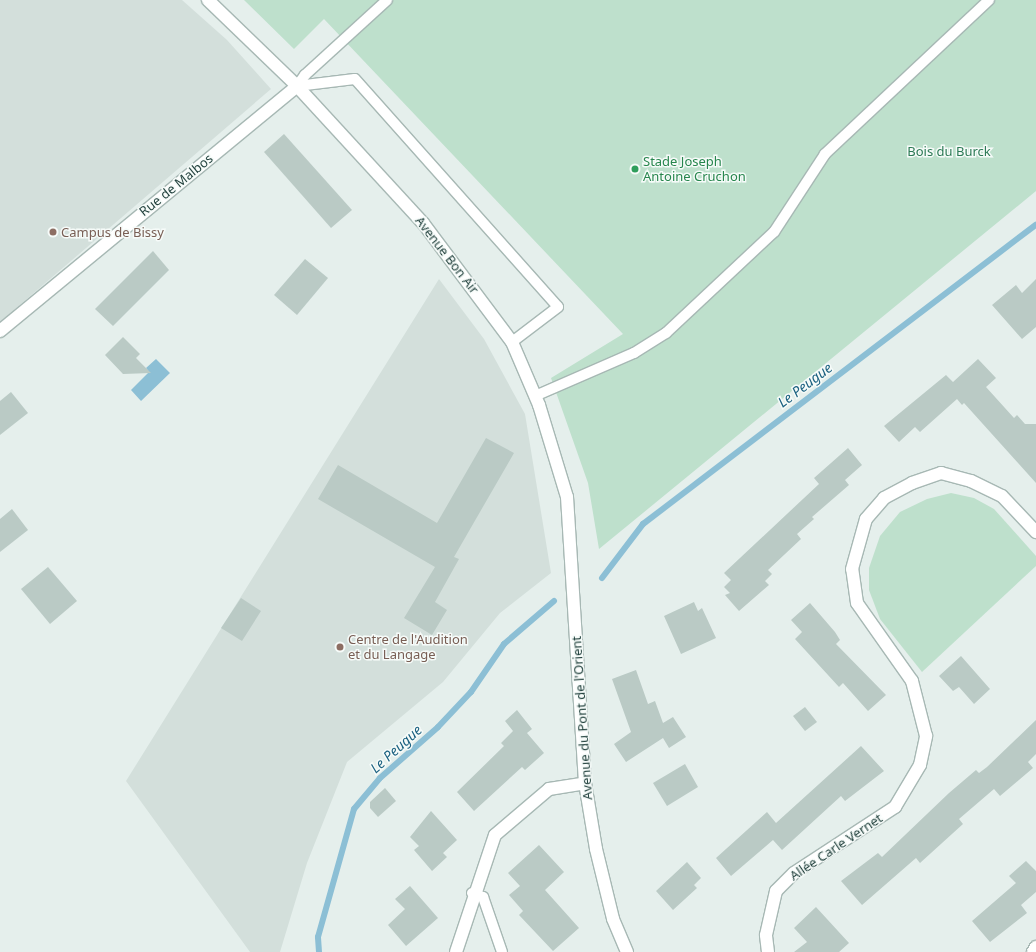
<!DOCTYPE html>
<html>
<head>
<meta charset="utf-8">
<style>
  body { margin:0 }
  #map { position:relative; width:1036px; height:952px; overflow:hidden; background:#e5efec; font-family:"Noto Sans",sans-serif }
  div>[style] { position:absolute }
  .built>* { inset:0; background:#d3dfdb }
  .green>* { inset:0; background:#bee0cc }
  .water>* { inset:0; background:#8cbfd5 }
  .stream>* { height:6px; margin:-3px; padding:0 3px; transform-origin:3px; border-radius:3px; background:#8cbfd5 }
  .building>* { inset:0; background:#bacac5 }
  .roads { filter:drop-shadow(1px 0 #a7b8b4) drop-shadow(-1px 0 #a7b8b4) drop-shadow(0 1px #a7b8b4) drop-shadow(0 -1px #a7b8b4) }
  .lane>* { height:10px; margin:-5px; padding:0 5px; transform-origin:5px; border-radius:5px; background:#fff }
  .street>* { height:12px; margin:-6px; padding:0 6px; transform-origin:6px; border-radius:6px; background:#fff }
  .secondary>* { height:12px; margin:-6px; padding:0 6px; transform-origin:6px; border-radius:6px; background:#fff }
  .dots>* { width:11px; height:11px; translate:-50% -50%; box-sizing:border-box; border:2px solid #f6fbf9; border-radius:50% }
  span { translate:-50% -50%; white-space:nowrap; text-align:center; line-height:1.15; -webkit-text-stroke:3px #f6fbf9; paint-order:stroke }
  .park-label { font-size:13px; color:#2c7a55 }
  .leisure-label { font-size:13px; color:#27864d }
  .left { translate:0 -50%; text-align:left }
  .street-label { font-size:13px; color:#23423e }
  .education-label { font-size:13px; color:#785e54 }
  .water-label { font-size:14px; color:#1b6180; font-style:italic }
</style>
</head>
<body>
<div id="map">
  <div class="built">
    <i style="clip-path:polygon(0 0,182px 0,227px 40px,271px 89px,0 322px)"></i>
    <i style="clip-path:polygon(439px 279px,484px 339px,525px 414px,551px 573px,500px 613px,443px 682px,347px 762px,307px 863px,280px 952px,250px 952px,126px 781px)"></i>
  </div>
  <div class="green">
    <i style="clip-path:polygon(244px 0,1036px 0,1036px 191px,599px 549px,588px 483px,551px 378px,623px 334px,324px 19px,294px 49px)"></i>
    <i style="clip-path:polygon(951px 493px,974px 498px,994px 509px,1036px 556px,1036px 566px,922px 672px,880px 619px,869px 590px,869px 568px,880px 536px,900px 512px,927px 499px)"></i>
  </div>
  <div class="water">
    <i style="clip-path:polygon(156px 359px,170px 373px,141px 401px,131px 390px,149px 372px,146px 368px)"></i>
  </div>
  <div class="stream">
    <i style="left:602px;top:578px;width:68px;rotate:-52.8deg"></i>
    <i style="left:643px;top:524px;width:494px;rotate:-37.3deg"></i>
    <i style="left:319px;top:952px;width:15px;rotate:-94deg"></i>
    <i style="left:318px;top:937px;width:133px;rotate:-74.3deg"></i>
    <i style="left:354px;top:809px;width:40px;rotate:-50deg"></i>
    <i style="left:380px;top:778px;width:77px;rotate:-41.3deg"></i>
    <i style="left:438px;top:727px;width:48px;rotate:-46.7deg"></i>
    <i style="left:471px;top:692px;width:58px;rotate:-55.5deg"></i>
    <i style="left:504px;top:644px;width:66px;rotate:-40.7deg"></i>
  </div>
  <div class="building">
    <i style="clip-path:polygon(284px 134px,352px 210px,331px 228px,264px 152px)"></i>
    <i style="clip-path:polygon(153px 251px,169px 270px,113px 326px,95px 309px)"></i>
    <i style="clip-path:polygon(305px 259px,328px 278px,297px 315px,274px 295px)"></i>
    <i style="clip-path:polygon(1036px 279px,1036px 327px,1022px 339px,992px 305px,1016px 285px,1022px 293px)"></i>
    <i style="clip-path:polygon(123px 337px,140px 354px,136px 358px,151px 373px,123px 374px,105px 355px)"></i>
    <i style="clip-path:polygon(978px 359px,996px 378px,986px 387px,1014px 418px,1017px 415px,1025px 424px,1036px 424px,1036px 483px,964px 403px,962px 405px,957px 399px,920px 432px,915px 427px,899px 442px,884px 426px,946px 375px,953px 382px)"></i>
    <i style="clip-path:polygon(11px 392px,28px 413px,0 435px,0 401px)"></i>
    <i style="clip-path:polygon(486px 438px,514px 453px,454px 557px,459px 559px,435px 602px,447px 610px,432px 635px,404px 618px,435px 567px,318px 499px,338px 465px,437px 523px)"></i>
    <i style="clip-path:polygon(848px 448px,862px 465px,845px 480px,849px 485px,812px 517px,814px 519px,797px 534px,801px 539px,768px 570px,772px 574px,765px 581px,769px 585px,739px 611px,725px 595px,730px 593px,724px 587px,731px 580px,724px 573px,819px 484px,814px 478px)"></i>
    <i style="clip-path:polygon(12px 509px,28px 530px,0 552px,0 519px)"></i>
    <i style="clip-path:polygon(48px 567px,77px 601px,50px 624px,21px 589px)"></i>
    <i style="clip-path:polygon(241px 598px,261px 611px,242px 641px,221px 628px)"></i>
    <i style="clip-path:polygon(694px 602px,698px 611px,702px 608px,716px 638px,681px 654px,664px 616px)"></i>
    <i style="clip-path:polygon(810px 603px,835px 632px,840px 640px,836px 644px,886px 695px,868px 711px,843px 683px,839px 687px,795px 639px,802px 632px,791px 620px)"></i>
    <i style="clip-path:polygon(961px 656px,990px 689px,974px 704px,959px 687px,953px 691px,939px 676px)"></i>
    <i style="clip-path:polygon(636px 670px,648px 704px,655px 701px,663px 723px,673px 717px,686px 737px,669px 748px,663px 738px,626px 762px,614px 744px,631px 732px,612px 679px)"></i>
    <i style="clip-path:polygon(805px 707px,817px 722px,805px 731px,793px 716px)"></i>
    <i style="clip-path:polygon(517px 710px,532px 729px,527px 733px,544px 753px,525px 770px,522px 767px,474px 811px,457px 792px,504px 746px,501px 743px,513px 731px,505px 721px)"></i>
    <i style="clip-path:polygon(1036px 720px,1036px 754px,1028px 762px,1033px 768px,1000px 796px,994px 789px,959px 819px,963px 824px,920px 863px,916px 858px,862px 905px,841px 881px,878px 853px,882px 857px,949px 793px,976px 770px,979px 773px,987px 767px)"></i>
    <i style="clip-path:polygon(861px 746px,884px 771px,845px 801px,841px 796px,782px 850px,773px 840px,731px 876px,716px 858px,767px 812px,776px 823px)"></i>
    <i style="clip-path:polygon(685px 764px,698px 787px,667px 806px,653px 783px)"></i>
    <i style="clip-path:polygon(385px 788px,396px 801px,378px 817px,370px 808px,370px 802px)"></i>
    <i style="clip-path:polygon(431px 811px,457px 840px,443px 853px,447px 857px,432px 871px,414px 850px,419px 846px,410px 837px)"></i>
    <i style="clip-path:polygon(539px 845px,564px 872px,545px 890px,579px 928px,553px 951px,519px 915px,523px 911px,509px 895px,520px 886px,508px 873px)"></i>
    <i style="clip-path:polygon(1026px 861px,1036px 871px,1036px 892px,1021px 905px,1027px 913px,990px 942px,972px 921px,1016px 883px,1009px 876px)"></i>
    <i style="clip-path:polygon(687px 862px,701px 878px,694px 885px,697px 888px,673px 910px,656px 891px)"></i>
    <i style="clip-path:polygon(410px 886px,438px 918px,406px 946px,388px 925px,405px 909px,395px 899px)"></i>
    <i style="clip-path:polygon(816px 907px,849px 943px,839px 952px,794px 952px,807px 942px,794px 928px)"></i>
  </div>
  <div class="roads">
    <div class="lane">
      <i style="left:297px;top:86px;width:58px;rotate:-6.9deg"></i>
      <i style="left:355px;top:79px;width:305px;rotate:48.3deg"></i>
      <i style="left:558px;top:307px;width:58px;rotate:142.7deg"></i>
      <i style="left:297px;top:86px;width:14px;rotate:-54deg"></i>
      <i style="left:305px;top:75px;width:111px;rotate:-42.4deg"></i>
      <i style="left:535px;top:396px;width:108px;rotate:-23.5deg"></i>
      <i style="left:634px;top:353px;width:38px;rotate:-32deg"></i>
      <i style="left:666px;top:333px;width:148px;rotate:-43.1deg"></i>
      <i style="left:774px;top:232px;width:93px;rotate:-56.8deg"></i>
      <i style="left:825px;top:154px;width:225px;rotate:-43.2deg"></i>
      <i style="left:472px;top:893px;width:12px;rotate:20deg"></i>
      <i style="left:483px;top:897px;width:58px;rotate:70.9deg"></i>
    </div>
    <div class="street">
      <i style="left:0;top:331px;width:385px;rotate:-39.5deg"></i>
      <i style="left:456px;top:952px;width:123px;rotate:-71.6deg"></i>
      <i style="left:495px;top:835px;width:71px;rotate:-40.4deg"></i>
      <i style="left:549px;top:789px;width:36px;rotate:-9deg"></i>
      <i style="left:768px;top:952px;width:17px;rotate:-97deg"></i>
      <i style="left:766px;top:935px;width:45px;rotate:-77.2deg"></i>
      <i style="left:776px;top:891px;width:25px;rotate:-45deg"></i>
      <i style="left:794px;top:873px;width:121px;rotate:-33.2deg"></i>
      <i style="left:895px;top:807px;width:49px;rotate:-59.2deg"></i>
      <i style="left:920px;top:765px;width:30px;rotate:-78deg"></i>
      <i style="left:926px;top:736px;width:57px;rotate:-104.3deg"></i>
      <i style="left:912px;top:681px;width:95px;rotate:-125.2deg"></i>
      <i style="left:857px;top:603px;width:34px;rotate:-98deg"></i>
      <i style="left:852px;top:569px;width:52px;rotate:-74.4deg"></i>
      <i style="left:866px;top:519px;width:28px;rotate:-49deg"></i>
      <i style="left:884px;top:498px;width:32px;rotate:-28deg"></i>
      <i style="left:912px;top:483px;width:31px;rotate:-19deg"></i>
      <i style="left:941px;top:473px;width:31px;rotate:15deg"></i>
      <i style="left:971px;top:481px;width:34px;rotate:26deg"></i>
      <i style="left:1002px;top:496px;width:50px;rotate:46.6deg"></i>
      <i style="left:1033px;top:952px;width:6px;rotate:-59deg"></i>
    </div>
    <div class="secondary">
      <i style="left:208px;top:0;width:124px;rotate:44deg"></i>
      <i style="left:297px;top:86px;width:186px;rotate:47.4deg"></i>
      <i style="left:423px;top:223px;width:149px;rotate:53.2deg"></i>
      <i style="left:512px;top:342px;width:69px;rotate:66.8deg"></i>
      <i style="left:539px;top:405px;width:96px;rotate:73.1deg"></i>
      <i style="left:567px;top:497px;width:287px;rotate:86.4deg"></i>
      <i style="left:585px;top:783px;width:67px;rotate:80.5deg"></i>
      <i style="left:596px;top:849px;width:72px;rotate:76.3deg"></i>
      <i style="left:613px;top:919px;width:36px;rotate:67deg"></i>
    </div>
  </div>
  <div class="dots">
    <i style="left:635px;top:169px;background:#2e9e5b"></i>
    <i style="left:53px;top:232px;background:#8d6e63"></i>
    <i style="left:340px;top:647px;background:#8d6e63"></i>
  </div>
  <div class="park-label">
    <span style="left:949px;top:151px">Bois du Burck</span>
  </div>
  <div class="leisure-label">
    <span class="left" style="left:643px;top:169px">Stade Joseph<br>Antoine Cruchon</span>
  </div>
  <div class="street-label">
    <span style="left:176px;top:185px;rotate:-39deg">Rue de Malbos</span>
    <span style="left:447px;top:255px;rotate:52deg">Avenue Bon Air</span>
    <span style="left:582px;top:718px;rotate:-94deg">Avenue du Pont de l'Orient</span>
    <span style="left:836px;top:847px;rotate:-34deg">Allée Carle Vernet</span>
  </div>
  <div class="education-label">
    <span class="left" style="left:61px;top:232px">Campus de Bissy</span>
    <span class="left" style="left:348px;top:647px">Centre de l'Audition<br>et du Langage</span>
  </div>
  <div class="water-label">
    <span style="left:805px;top:385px;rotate:-37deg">Le Peugue</span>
    <span style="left:396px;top:749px;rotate:-42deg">Le Peugue</span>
  </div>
</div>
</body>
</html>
